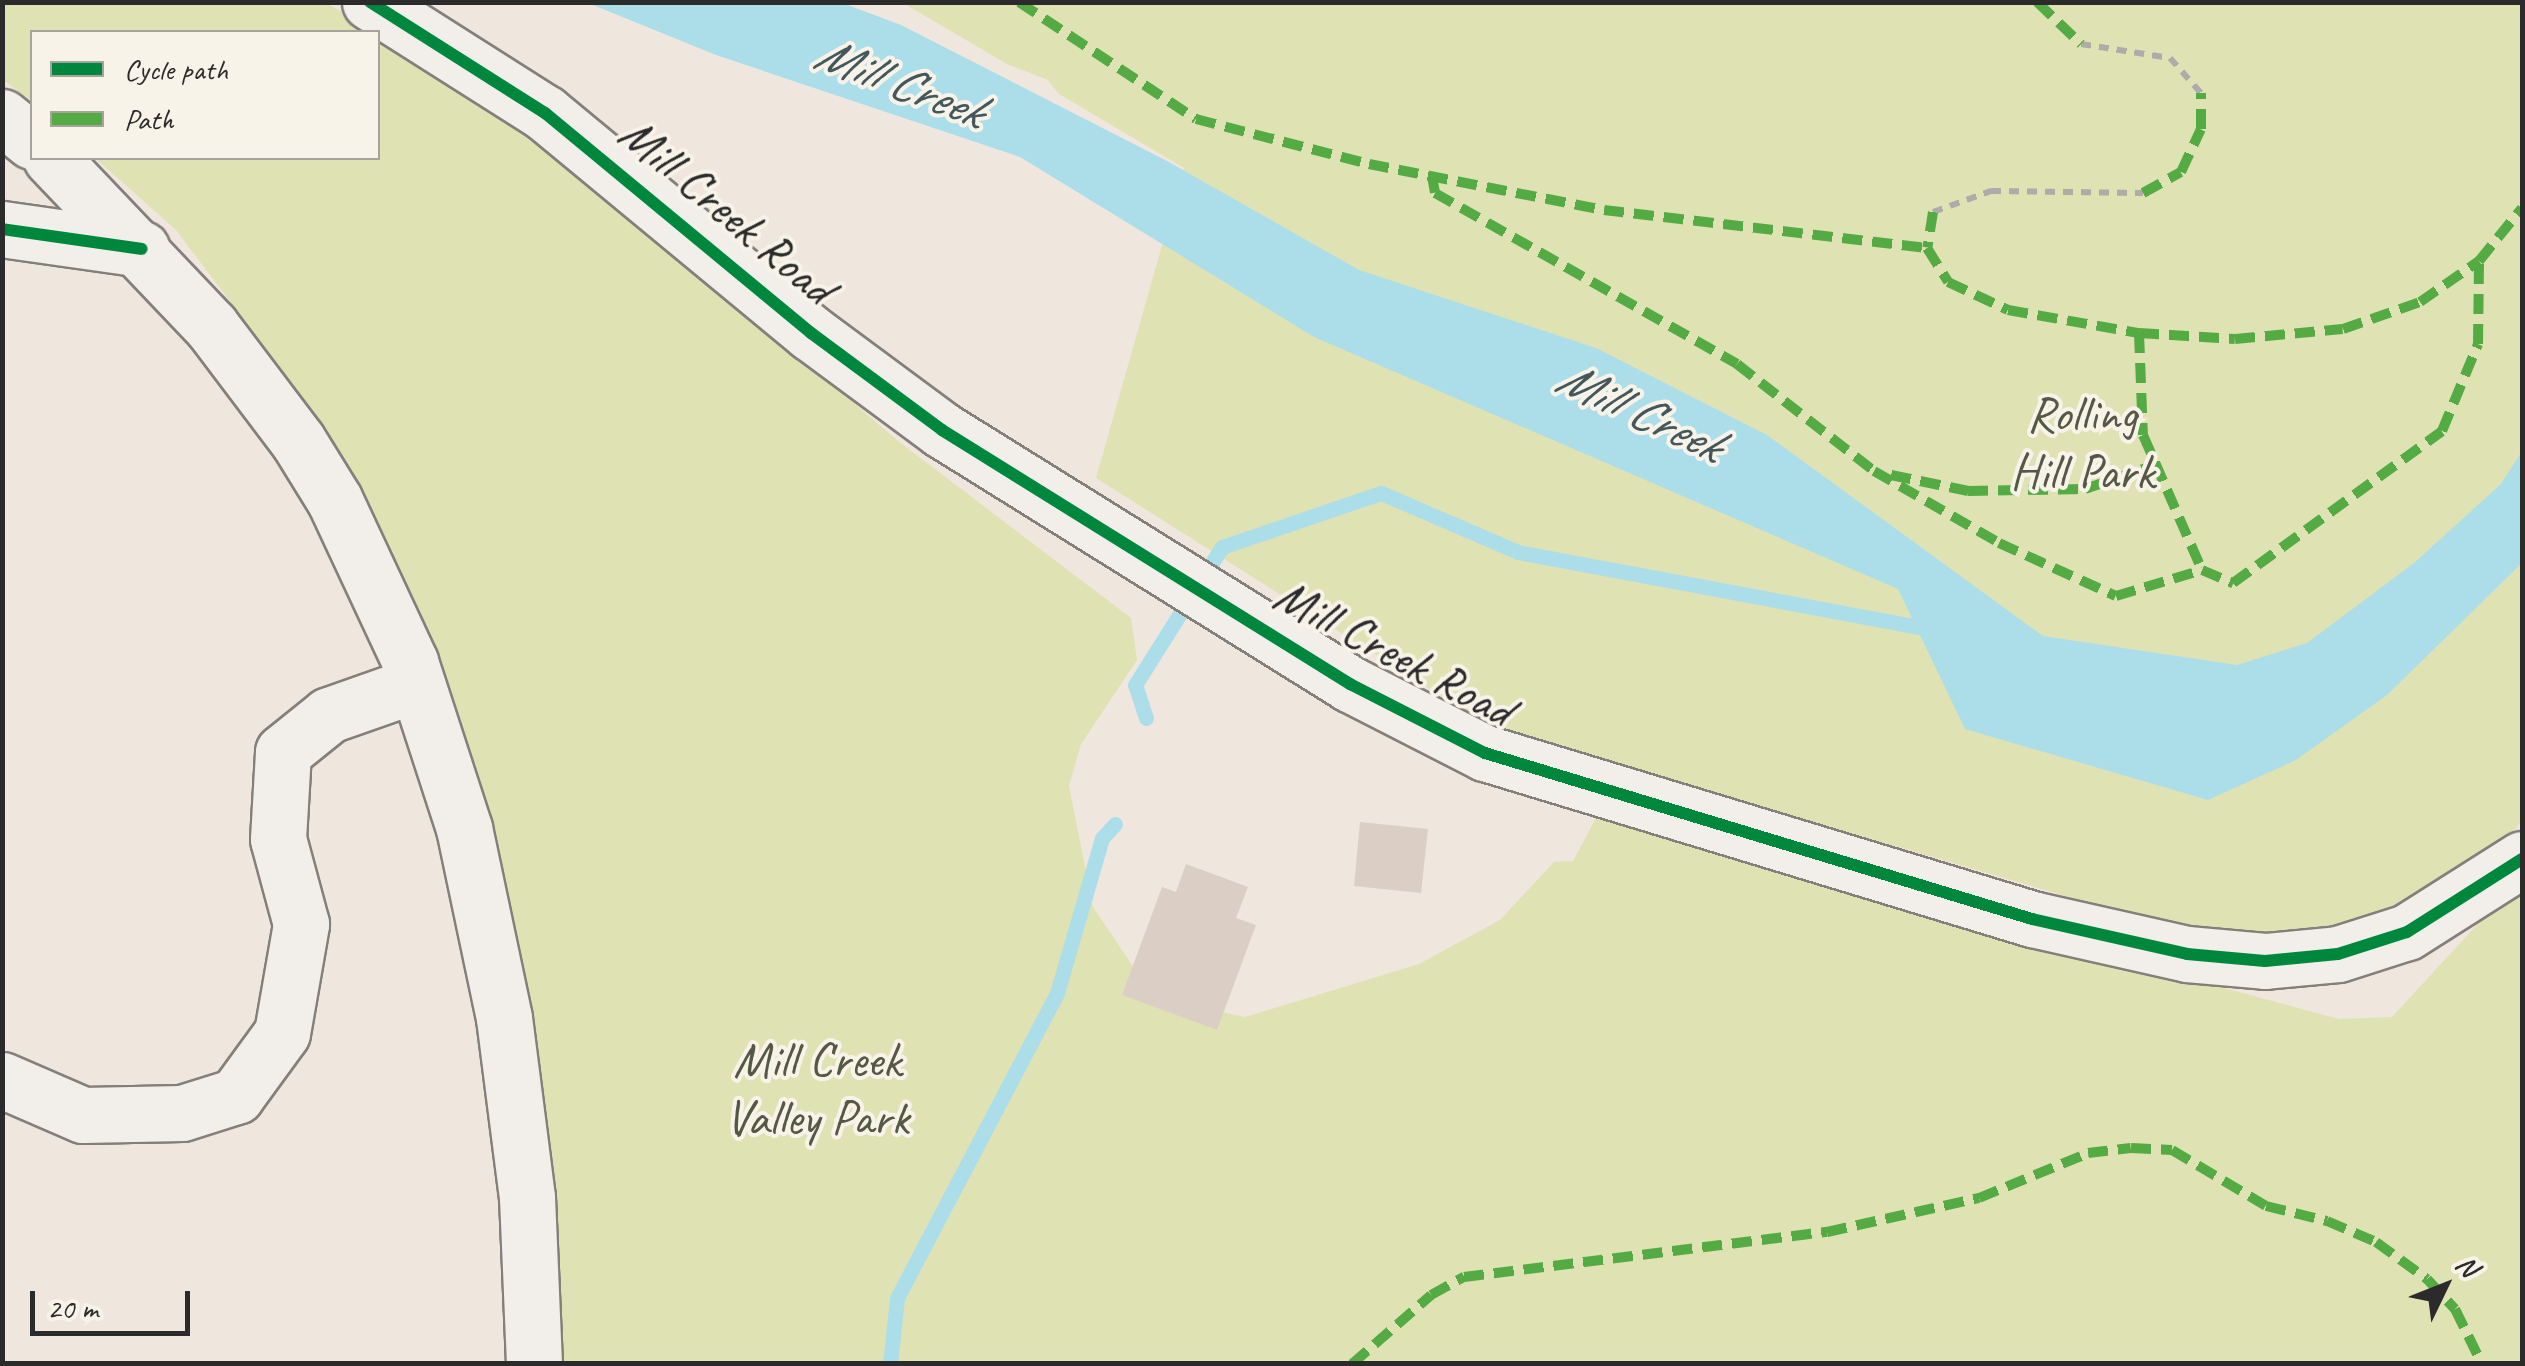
<!DOCTYPE html>
<html>
<head>
<meta charset="utf-8">
<style>
  body { margin:0 }
  #map { position:relative; width:2525px; height:1366px; overflow:hidden; background:#efe6dd; font-family:Caveat,sans-serif }
  div>[style] { position:absolute }
  .green>* { inset:0; background:#dfe2b3 }
  .water>* { inset:0; background:#acdeea }
  .stream>* { height:15px; margin:-7.5px; padding:0 7.5px; transform-origin:7.5px; border-radius:7.5px; background:#acdeea }
  .building>* { inset:0; background:#dbcec5 }
  .path>* { height:6px; margin-top:-3px; transform-origin:0; background:repeating-linear-gradient(90deg,#aeaba8 0 10px,transparent 0 18px) }
  .roads { filter:drop-shadow(2px 0 #837f7b) drop-shadow(-2px 0 #837f7b) drop-shadow(0 2px #837f7b) drop-shadow(0 -2px #837f7b) }
  .minor>* { height:55px; margin:-27.5px; padding:0 27.5px; transform-origin:27.5px; border-radius:27.5px; background:#f2efeb }
  .major>* { height:55px; margin:-27.5px; padding:0 27.5px; transform-origin:27.5px; border-radius:27.5px; background:#f2efeb }
  .quiet>* { height:10px; margin-top:-5px; transform-origin:0; background:repeating-linear-gradient(90deg,#54ab44 0 20px,transparent 0 30px) }
  .cycleway>* { height:12px; margin:-6px; padding:0 6px; transform-origin:6px; border-radius:6px; background:#00873e }
  span { translate:-50% -50%; white-space:nowrap; text-align:center; line-height:1.15; -webkit-text-stroke:8px #f7f3e8; paint-order:stroke }
  .street-label { font-size:50px; color:#2b2b2b }
  .park-label { font-size:50px; color:#555844 }
  .water-label { font-size:52px; color:#44575c; font-style:italic }
  .frame { position:absolute; inset:0; border:5px solid #2b2b2b; pointer-events:none }
  .legend { position:absolute; left:30px; top:30px; width:350px; height:130px; box-sizing:border-box; background:#f7f3e8; border:2px solid #a5a39c; margin:0; padding:12px 18px; list-style:none; font-size:30px; color:#2b2b2b }
  .legend li { display:flex; align-items:center; gap:20px; height:50px }
  .legend b { width:50px; border:2px solid #a5a39c }
  .north { position:absolute; left:2395px; top:1236px; width:100px; height:100px; -webkit-text-stroke:8px #f7f3e8; paint-order:stroke; rotate:47deg; font-size:28px; font-weight:700; line-height:40px; text-align:center; color:#2b2b2b }
  .north::after { content:''; display:block; margin:auto; width:35px; height:45px; background:#2b2b2b; clip-path:polygon(50% 0,100% 100%,50% 72%,0 100%) }
  .scale { position:absolute; left:30px; top:1291px; width:160px; height:45px; box-sizing:border-box; border:5px solid #2b2b2b; border-top:0; padding-left:12px; font-size:30px; line-height:35px; white-space:nowrap; color:#2b2b2b; -webkit-text-stroke:8px #f7f3e8; paint-order:stroke }
</style>
</head>
<body>
<div id="map">
  <div class="green">
    <i style="clip-path:polygon(2px 3px,326px 3px,377px 32px,32px 32px,32px 101px,3px 80px)"></i>
    <i style="clip-path:polygon(903px 3px,2522px 3px,2522px 821px,2437px 916px,2276px 958px,1488px 726px,1096px 478px,1184px 168px,1059px 94px,1048px 80px,1007px 64px)"></i>
    <i style="clip-path:polygon(378px 33px,518px 115px,898px 441px,1131px 618px,1137px 660px,1081px 744px,1069px 786px,1093px 907px,1136px 971px,1185px 1004px,1245px 1017px,1419px 964px,1500px 920px,1554px 862px,1573px 861px,1596px 818px,2339px 1019px,2392px 1017px,2522px 876px,2522px 1363px,558px 1363px,482px 798px,426px 630px,352px 482px,287px 377px,176px 230px,95px 158px,378px 158px)"></i>
  </div>
  <div class="water">
    <i style="clip-path:polygon(588px 3px,842px 3px,901px 25px,1167px 161px,1359px 270px,1596px 348px,1767px 435px,2043px 636px,2237px 665px,2307px 643px,2414px 563px,2501px 484px,2522px 451px,2522px 563px,2387px 695px,2296px 760px,2208px 800px,1965px 729px,1898px 589px,1314px 337px,1020px 157px,716px 55px)"></i>
  </div>
  <div class="stream">
    <i style="left:1146px;top:718px;width:35px;rotate:-108deg"></i>
    <i style="left:1135px;top:685px;width:163px;rotate:-57.8deg"></i>
    <i style="left:1222px;top:547px;width:168px;rotate:-18.8deg"></i>
    <i style="left:1381px;top:493px;width:149px;rotate:23.3deg"></i>
    <i style="left:1518px;top:552px;width:425px;rotate:10.6deg"></i>
    <i style="left:890px;top:1364px;width:66px;rotate:-83.9deg"></i>
    <i style="left:897px;top:1298px;width:344px;rotate:-62.3deg"></i>
    <i style="left:1057px;top:993px;width:161px;rotate:-73.8deg"></i>
    <i style="left:1102px;top:838px;width:19px;rotate:-47deg"></i>
  </div>
  <div class="building">
    <i style="clip-path:polygon(1360px 822px,1428px 829px,1421px 893px,1354px 886px)"></i>
    <i style="clip-path:polygon(1186px 864px,1248px 887px,1236px 918px,1256px 925px,1217px 1030px,1122px 995px,1162px 887px,1176px 892px)"></i>
  </div>
  <div class="path">
    <i style="left:2081px;top:44px;width:90px;rotate:8.9deg"></i>
    <i style="left:2170px;top:58px;width:47px;rotate:48.5deg"></i>
    <i style="left:1933px;top:212px;width:62px;rotate:-19.9deg"></i>
    <i style="left:1991px;top:191px;width:152px;rotate:0.8deg"></i>
  </div>
  <div class="roads">
    <div class="minor">
      <i style="left:370px;top:2px;width:207px;rotate:32.4deg"></i>
      <i style="left:545px;top:113px;width:345px;rotate:39.6deg"></i>
      <i style="left:811px;top:333px;width:163px;rotate:36.5deg"></i>
      <i style="left:942px;top:430px;width:481px;rotate:31.9deg"></i>
      <i style="left:1350px;top:684px;width:152px;rotate:27.1deg"></i>
      <i style="left:1485px;top:753px;width:572px;rotate:16.88deg"></i>
      <i style="left:2032px;top:919px;width:159px;rotate:12.7deg"></i>
      <i style="left:2187px;top:954px;width:78px;rotate:5.1deg"></i>
      <i style="left:2265px;top:961px;width:73px;rotate:-5.5deg"></i>
      <i style="left:2338px;top:954px;width:72px;rotate:-17.7deg"></i>
      <i style="left:2407px;top:932px;width:136px;rotate:-32.4deg"></i>
      <i style="left:2px;top:229px;width:141px;rotate:8.1deg"></i>
      <i style="left:2px;top:1080px;width:88px;rotate:23.4deg"></i>
      <i style="left:83px;top:1115px;width:99px;rotate:-1.2deg"></i>
      <i style="left:182px;top:1113px;width:57px;rotate:-17.5deg"></i>
      <i style="left:236px;top:1096px;width:78px;rotate:-53.9deg"></i>
      <i style="left:282px;top:1033px;width:111px;rotate:-80.1deg"></i>
      <i style="left:301px;top:924px;width:88px;rotate:-105.1deg"></i>
      <i style="left:278px;top:839px;width:87px;rotate:-86.7deg"></i>
      <i style="left:283px;top:752px;width:59px;rotate:-38.8deg"></i>
      <i style="left:329px;top:715px;width:93px;rotate:-19.4deg"></i>
    </div>
    <div class="major">
      <i style="left:2px;top:117px;width:38px;rotate:39deg"></i>
      <i style="left:51px;top:158px;width:232px;rotate:46.4deg"></i>
      <i style="left:211px;top:326px;width:144px;rotate:52.9deg"></i>
      <i style="left:298px;top:441px;width:70px;rotate:58.3deg"></i>
      <i style="left:335px;top:501px;width:178px;rotate:65deg"></i>
      <i style="left:410px;top:662px;width:175px;rotate:72deg"></i>
      <i style="left:464px;top:828px;width:194px;rotate:78.1deg"></i>
      <i style="left:504px;top:1018px;width:180px;rotate:82.7deg"></i>
      <i style="left:527px;top:1197px;width:167px;rotate:87.6deg"></i>
    </div>
  </div>
  <div class="quiet">
    <i style="left:1019px;top:2px;width:212px;rotate:33.5deg"></i>
    <i style="left:1196px;top:119px;width:179px;rotate:14.6deg"></i>
    <i style="left:1369px;top:164px;width:239px;rotate:11.1deg"></i>
    <i style="left:1604px;top:210px;width:325px;rotate:6.7deg"></i>
    <i style="left:2037px;top:2px;width:61px;rotate:43.7deg"></i>
    <i style="left:1432px;top:176px;width:17px;rotate:80deg"></i>
    <i style="left:1435px;top:193px;width:347px;rotate:29.5deg"></i>
    <i style="left:1737px;top:364px;width:174px;rotate:38deg"></i>
    <i style="left:1874px;top:471px;width:144px;rotate:29.9deg"></i>
    <i style="left:1999px;top:543px;width:128px;rotate:24.4deg"></i>
    <i style="left:2116px;top:596px;width:90px;rotate:-16.8deg"></i>
    <i style="left:2143px;top:193px;width:43px;rotate:-28.9deg"></i>
    <i style="left:2181px;top:172px;width:47px;rotate:-65.1deg"></i>
    <i style="left:2201px;top:129px;width:36px;rotate:-90deg"></i>
    <i style="left:1933px;top:212px;width:36px;rotate:99deg"></i>
    <i style="left:1927px;top:248px;width:40px;rotate:58deg"></i>
    <i style="left:1948px;top:282px;width:66px;rotate:25deg"></i>
    <i style="left:2008px;top:310px;width:133px;rotate:10deg"></i>
    <i style="left:2139px;top:333px;width:96px;rotate:3.6deg"></i>
    <i style="left:2235px;top:339px;width:108px;rotate:-5.3deg"></i>
    <i style="left:2343px;top:329px;width:82px;rotate:-19.3deg"></i>
    <i style="left:2420px;top:302px;width:72px;rotate:-34.8deg"></i>
    <i style="left:2479px;top:261px;width:68px;rotate:-50.9deg"></i>
    <i style="left:2139px;top:333px;width:102px;rotate:87.8deg"></i>
    <i style="left:2143px;top:435px;width:147px;rotate:66.4deg"></i>
    <i style="left:2202px;top:570px;width:34px;rotate:23deg"></i>
    <i style="left:2233px;top:583px;width:258px;rotate:-36deg"></i>
    <i style="left:2442px;top:431px;width:94px;rotate:-67.5deg"></i>
    <i style="left:2478px;top:344px;width:83px;rotate:-89.3deg"></i>
    <i style="left:1891px;top:475px;width:79px;rotate:11.7deg"></i>
    <i style="left:1968px;top:491px;width:117px;rotate:-1deg"></i>
    <i style="left:2085px;top:489px;width:74px;rotate:-18.9deg"></i>
    <i style="left:1352px;top:1364px;width:105px;rotate:-41.1deg"></i>
    <i style="left:1431px;top:1295px;width:38px;rotate:-29deg"></i>
    <i style="left:1464px;top:1277px;width:366px;rotate:-7.1deg"></i>
    <i style="left:1827px;top:1232px;width:156px;rotate:-12.6deg"></i>
    <i style="left:1979px;top:1198px;width:118px;rotate:-22.4deg"></i>
    <i style="left:2088px;top:1153px;width:43px;rotate:-6.6deg"></i>
    <i style="left:2131px;top:1148px;width:41px;rotate:2.8deg"></i>
    <i style="left:2172px;top:1150px;width:109px;rotate:30.8deg"></i>
    <i style="left:2266px;top:1206px;width:63px;rotate:13.8deg"></i>
    <i style="left:2327px;top:1221px;width:53px;rotate:23.2deg"></i>
    <i style="left:2376px;top:1242px;width:63px;rotate:36deg"></i>
    <i style="left:2427px;top:1279px;width:41px;rotate:47deg"></i>
    <i style="left:2455px;top:1309px;width:61px;rotate:63.9deg"></i>
  </div>
  <div class="cycleway">
    <i style="left:370px;top:2px;width:207px;rotate:32.4deg"></i>
    <i style="left:545px;top:113px;width:345px;rotate:39.6deg"></i>
    <i style="left:811px;top:333px;width:163px;rotate:36.5deg"></i>
    <i style="left:942px;top:430px;width:481px;rotate:31.9deg"></i>
    <i style="left:1350px;top:684px;width:152px;rotate:27.1deg"></i>
    <i style="left:1485px;top:753px;width:572px;rotate:16.88deg"></i>
    <i style="left:2032px;top:919px;width:159px;rotate:12.7deg"></i>
    <i style="left:2187px;top:954px;width:78px;rotate:5.1deg"></i>
    <i style="left:2265px;top:961px;width:73px;rotate:-5.5deg"></i>
    <i style="left:2338px;top:954px;width:72px;rotate:-17.7deg"></i>
    <i style="left:2407px;top:932px;width:136px;rotate:-32.4deg"></i>
    <i style="left:2px;top:229px;width:141px;rotate:8.1deg"></i>
  </div>
  <div class="street-label">
    <span style="left:727px;top:210px;rotate:40deg">Mill Creek Road</span>
    <span style="left:1394px;top:652px;rotate:28deg">Mill Creek Road</span>
  </div>
  <div class="park-label">
    <span style="left:2082px;top:442px">Rolling<br>Hill Park</span>
    <span style="left:817px;top:1088px">Mill Creek<br>Valley Park</span>
  </div>
  <div class="water-label">
    <span style="left:899px;top:82px;rotate:21deg">Mill Creek</span>
    <span style="left:1639px;top:411px;rotate:25deg">Mill Creek</span>
  </div>
  <div class="frame"></div>
  <ul class="legend">
  <li><b style="height:12px;background:#00873e"></b>Cycle path</li>
  <li><b style="height:12px;background:#54ab44"></b>Path</li>
  </ul>
  <div class="north">N</div>
  <div class="scale">20 m</div>
</div>
</body>
</html>
